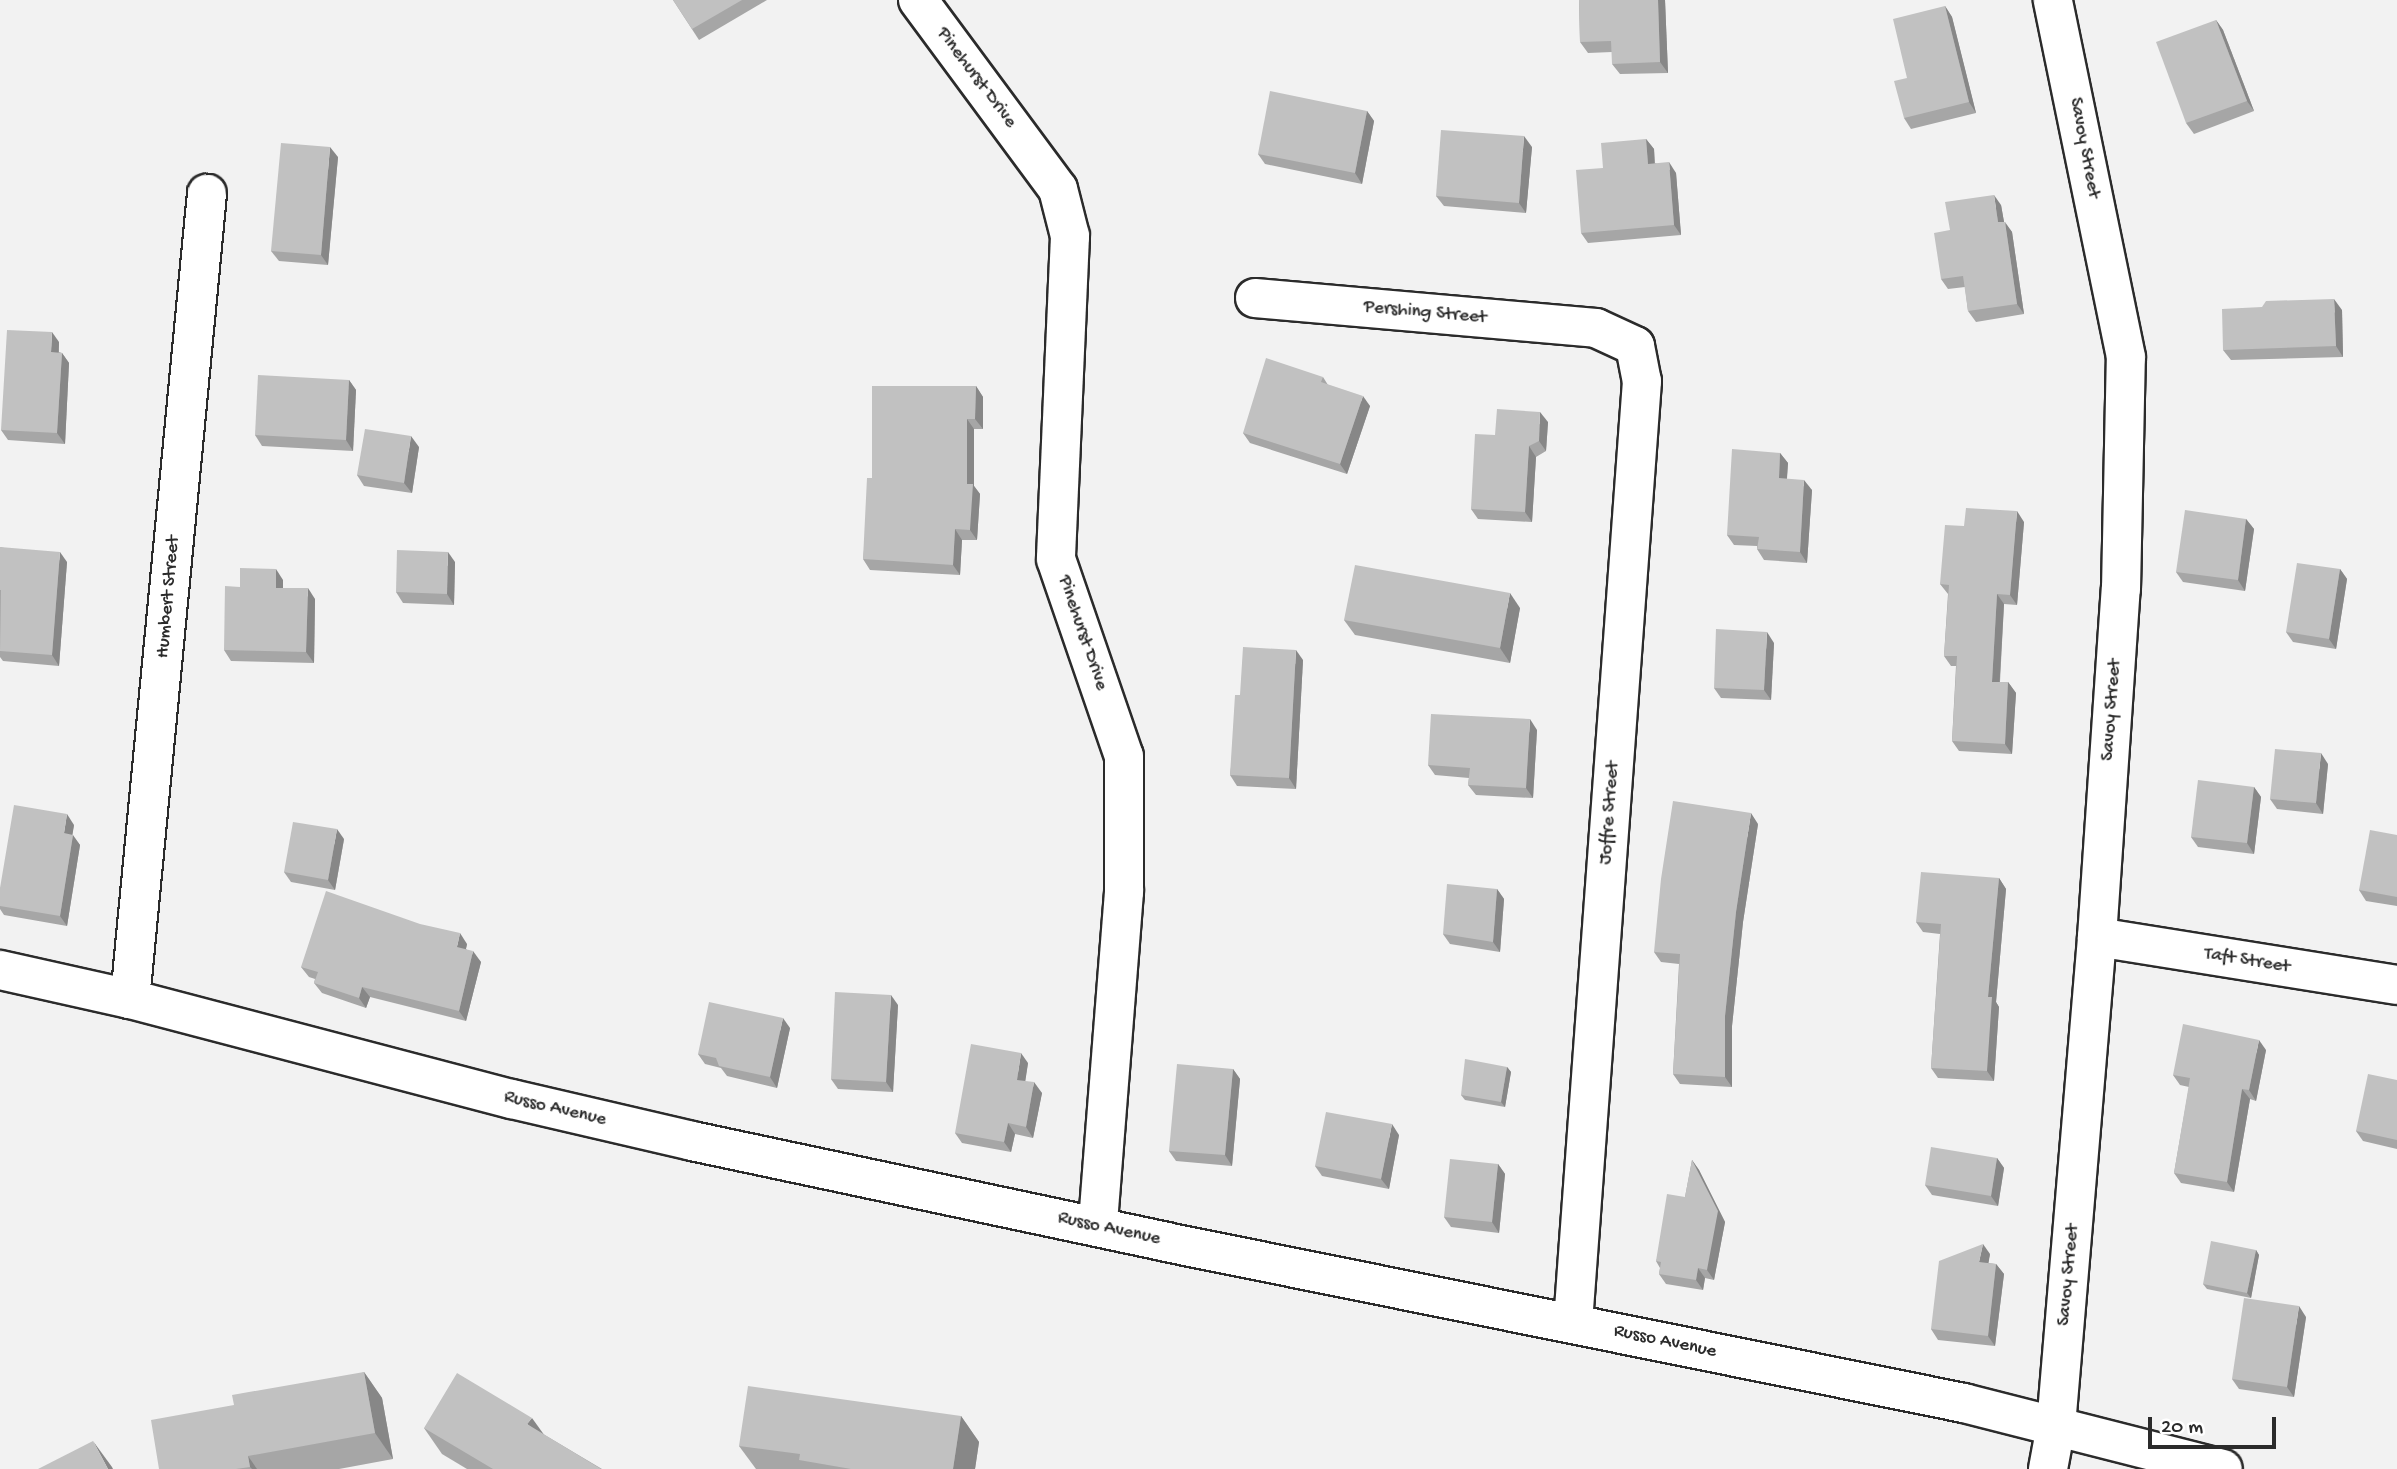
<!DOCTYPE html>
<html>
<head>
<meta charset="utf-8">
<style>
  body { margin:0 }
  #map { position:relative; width:2397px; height:1469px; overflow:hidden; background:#f2f2f2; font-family:"Gochi Hand",sans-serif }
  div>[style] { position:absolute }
  .roads { filter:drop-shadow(2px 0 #2b2b2b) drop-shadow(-2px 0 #2b2b2b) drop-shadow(0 2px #2b2b2b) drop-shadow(0 -2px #2b2b2b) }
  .street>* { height:38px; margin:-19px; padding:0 19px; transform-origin:19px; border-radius:19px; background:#fff }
  .secondary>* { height:38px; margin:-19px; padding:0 19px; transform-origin:19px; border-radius:19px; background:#fff }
  .wall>* { inset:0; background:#a6a6a6 }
  .shaded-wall>* { inset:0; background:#878787 }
  .building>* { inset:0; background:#c1c1c1 }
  span { translate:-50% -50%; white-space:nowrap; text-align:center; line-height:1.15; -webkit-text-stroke:6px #fff; paint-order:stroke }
  .street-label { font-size:19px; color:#2b2b2b }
  .scale { position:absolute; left:2148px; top:1417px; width:128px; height:32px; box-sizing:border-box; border:4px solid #2b2b2b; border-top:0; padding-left:9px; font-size:21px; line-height:24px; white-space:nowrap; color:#2b2b2b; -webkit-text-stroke:5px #fff; paint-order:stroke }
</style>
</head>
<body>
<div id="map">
  <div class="roads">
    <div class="street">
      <i style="left:918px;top:0;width:235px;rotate:53.5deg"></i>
      <i style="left:1058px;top:189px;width:49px;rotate:75.7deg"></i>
      <i style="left:1070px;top:236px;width:323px;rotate:92.5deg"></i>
      <i style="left:1056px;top:559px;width:208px;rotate:71deg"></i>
      <i style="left:1124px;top:756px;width:136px;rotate:90deg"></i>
      <i style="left:1124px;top:892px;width:335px;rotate:94.5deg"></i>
      <i style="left:1255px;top:298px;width:342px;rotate:5deg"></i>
      <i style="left:1596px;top:328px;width:43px;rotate:24.8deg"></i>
      <i style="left:1635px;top:346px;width:36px;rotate:79deg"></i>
      <i style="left:1642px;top:381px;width:945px;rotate:94.19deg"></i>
      <i style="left:2097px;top:937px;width:304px;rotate:9.1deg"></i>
      <i style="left:130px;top:999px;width:809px;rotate:-84.54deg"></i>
      <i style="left:2048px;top:1469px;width:44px;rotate:-79.5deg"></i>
      <i style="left:2056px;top:1426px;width:491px;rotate:-85.2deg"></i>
      <i style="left:2097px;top:937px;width:349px;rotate:-86.1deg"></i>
      <i style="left:2121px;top:589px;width:232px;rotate:-88.8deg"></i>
      <i style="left:2126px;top:357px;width:364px;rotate:-101.6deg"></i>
    </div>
    <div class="secondary">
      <i style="left:0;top:970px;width:133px;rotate:12.6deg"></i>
      <i style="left:130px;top:999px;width:395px;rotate:14.7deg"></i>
      <i style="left:512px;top:1099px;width:185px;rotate:13.1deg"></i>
      <i style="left:692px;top:1141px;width:485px;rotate:12deg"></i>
      <i style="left:1166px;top:1242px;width:814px;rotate:11.41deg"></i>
      <i style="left:1964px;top:1403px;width:267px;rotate:14.3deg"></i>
    </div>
  </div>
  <div class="wall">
    <i style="clip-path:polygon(673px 0,767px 0,699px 40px)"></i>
    <i style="clip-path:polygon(1579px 0,1665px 0,1668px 73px,1620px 74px,1612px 64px,1612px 52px,1588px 53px,1580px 42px)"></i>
    <i style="clip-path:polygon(1945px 6px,1952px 17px,1976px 113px,1911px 129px,1904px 118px)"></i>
    <i style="clip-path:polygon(2216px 20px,2223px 30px,2254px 111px,2194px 134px,2186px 123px)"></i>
    <i style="clip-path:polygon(1367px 111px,1374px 121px,1362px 184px,1265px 164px,1258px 154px)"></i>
    <i style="clip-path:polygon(1646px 139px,1654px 149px,1655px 163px,1676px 173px,1681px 235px,1588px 243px,1581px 233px,1603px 168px)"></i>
    <i style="clip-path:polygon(1532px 147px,1526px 213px,1444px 206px,1436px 196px)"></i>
    <i style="clip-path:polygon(338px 157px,328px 265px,279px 261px,271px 251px)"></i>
    <i style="clip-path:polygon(2001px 205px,2004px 222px,2012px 232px,2024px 314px,1976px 322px,1968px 311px,1965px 287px,1948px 289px,1941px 279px,1950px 230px)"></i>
    <i style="clip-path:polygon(2342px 310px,2343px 357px,2231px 360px,2223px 350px)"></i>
    <i style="clip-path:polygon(59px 342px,59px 352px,62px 353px,69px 363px,65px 444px,8px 440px,1px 430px)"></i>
    <i style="clip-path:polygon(1323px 377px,1328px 385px,1370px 406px,1347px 474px,1250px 443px,1243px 433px)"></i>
    <i style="clip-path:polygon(349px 380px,356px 390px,353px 451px,262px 446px,255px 435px)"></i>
    <i style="clip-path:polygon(976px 386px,983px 397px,983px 429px,974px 429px,974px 486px,980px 494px,977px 540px,962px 540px,960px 575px,870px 570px,863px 559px,872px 478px)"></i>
    <i style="clip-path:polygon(1548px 422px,1546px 451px,1536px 457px,1532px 522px,1478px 519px,1471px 509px,1495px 435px)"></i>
    <i style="clip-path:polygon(419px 447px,412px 493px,364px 486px,357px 475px)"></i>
    <i style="clip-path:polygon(1780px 453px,1788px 463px,1787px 479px,1812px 490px,1807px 563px,1764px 560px,1757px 549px,1757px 546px,1734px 545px,1727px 535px)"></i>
    <i style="clip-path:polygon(2246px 519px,2254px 529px,2245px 591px,2183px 582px,2176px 572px)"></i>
    <i style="clip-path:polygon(2024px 522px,2017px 605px,2004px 604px,2000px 682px,2008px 682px,2016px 693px,2012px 754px,1959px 751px,1952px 741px,1956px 666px,1951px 666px,1944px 656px,1948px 594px,1940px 584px,1964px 526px)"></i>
    <i style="clip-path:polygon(0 547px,67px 562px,59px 666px,3px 661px,0 657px)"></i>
    <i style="clip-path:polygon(455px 562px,454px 605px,403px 603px,396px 592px)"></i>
    <i style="clip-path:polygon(2340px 569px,2347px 579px,2336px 649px,2293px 642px,2286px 632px)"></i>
    <i style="clip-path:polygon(283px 580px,283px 588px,315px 599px,314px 663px,231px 661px,224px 650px)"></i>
    <i style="clip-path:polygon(1520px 608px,1510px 663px,1355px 635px,1344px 620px)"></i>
    <i style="clip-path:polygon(1774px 643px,1771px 700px,1721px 698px,1714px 688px)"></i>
    <i style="clip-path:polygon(1303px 660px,1296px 789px,1237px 786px,1230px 775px,1240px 695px)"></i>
    <i style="clip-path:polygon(1537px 730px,1533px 798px,1476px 795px,1468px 785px,1469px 778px,1435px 775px,1428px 765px)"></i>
    <i style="clip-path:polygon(2328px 764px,2323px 814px,2277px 809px,2270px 799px)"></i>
    <i style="clip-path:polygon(2254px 787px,2261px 797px,2254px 854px,2198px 847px,2191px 837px)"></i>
    <i style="clip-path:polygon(1758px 824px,1743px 922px,1732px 1026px,1732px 1087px,1680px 1084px,1673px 1074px,1679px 964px,1661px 962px,1654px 952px)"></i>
    <i style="clip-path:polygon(74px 825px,72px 835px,80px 845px,67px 926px,4px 915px,0 909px,0 888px)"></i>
    <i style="clip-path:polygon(2397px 835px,2397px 906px,2366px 901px,2359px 890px)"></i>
    <i style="clip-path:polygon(344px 839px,335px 890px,291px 882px,284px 872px)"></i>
    <i style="clip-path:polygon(1999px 878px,2006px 889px,1996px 1002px,1999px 1007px,1994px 1081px,1938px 1078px,1931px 1068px,1940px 934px,1923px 932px,1916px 922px)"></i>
    <i style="clip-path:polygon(1497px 889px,1504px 899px,1500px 952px,1450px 944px,1443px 934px)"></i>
    <i style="clip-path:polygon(467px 944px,466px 949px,481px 962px,466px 1021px,370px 997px,366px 1008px,322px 993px,314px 983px,315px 979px,309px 977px,301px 967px)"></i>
    <i style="clip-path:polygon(898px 1005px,893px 1092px,838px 1089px,831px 1079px)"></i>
    <i style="clip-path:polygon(790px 1028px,777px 1088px,727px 1076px,721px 1068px,705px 1064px,698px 1054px)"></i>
    <i style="clip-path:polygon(2266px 1050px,2256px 1101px,2250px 1099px,2234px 1192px,2181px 1183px,2174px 1173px,2189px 1087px,2180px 1085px,2173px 1075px)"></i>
    <i style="clip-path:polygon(1028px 1063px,1025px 1081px,1042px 1093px,1033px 1138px,1015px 1134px,1011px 1152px,962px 1143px,955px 1133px)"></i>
    <i style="clip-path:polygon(1507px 1067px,1511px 1072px,1505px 1107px,1465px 1100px,1461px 1095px)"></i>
    <i style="clip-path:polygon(1233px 1069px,1240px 1079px,1232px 1166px,1176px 1161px,1169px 1151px)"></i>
    <i style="clip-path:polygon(2397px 1080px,2397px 1149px,2363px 1141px,2356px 1131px)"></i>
    <i style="clip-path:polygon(1399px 1135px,1389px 1189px,1322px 1176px,1315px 1166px)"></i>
    <i style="clip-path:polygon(1997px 1158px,2004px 1168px,1998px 1206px,1932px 1195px,1925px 1185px)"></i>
    <i style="clip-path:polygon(1692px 1160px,1699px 1170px,1725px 1222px,1714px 1280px,1705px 1278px,1703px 1290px,1666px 1284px,1659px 1274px,1660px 1268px,1656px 1261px,1685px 1197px)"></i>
    <i style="clip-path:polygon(1498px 1164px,1505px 1174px,1499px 1233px,1451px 1227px,1444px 1217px)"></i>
    <i style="clip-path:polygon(2256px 1250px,2259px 1255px,2251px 1298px,2207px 1289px,2203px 1284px)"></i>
    <i style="clip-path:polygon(1990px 1254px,1988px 1263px,1996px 1264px,2004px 1274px,1995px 1346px,1938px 1340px,1931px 1329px)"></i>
    <i style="clip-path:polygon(2306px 1317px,2294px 1397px,2239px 1389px,2232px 1379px)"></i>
    <i style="clip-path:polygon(364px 1372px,382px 1398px,393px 1459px,339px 1469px,159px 1469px)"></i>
    <i style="clip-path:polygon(961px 1416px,979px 1442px,975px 1469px,756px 1469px,739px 1446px)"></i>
    <i style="clip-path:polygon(424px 1428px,543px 1434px,602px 1469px,467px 1469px,442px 1454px)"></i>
  </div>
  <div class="shaded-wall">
    <i style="clip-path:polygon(1658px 0,1665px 0,1668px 73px,1660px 62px)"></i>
    <i style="clip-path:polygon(1945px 6px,1952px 17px,1976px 113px,1969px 102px)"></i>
    <i style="clip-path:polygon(2216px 20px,2223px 30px,2254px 111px,2247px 101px)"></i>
    <i style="clip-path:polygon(1367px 111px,1374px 121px,1362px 184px,1355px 173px)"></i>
    <i style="clip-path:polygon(1524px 136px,1532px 147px,1526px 213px,1519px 203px)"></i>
    <i style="clip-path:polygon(1646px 139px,1654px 149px,1655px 174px,1648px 164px)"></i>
    <i style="clip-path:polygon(330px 147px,338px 157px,328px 265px,321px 255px)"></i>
    <i style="clip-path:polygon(1669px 162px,1676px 173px,1681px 235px,1674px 225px)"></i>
    <i style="clip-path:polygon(1994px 195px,2001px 205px,2006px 233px,1998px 222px)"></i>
    <i style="clip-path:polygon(2005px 222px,2012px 232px,2024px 314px,2017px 304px)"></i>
    <i style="clip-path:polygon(2334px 299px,2342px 310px,2343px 357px,2336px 346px)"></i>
    <i style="clip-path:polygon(52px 332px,59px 342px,58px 362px,51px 352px)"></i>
    <i style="clip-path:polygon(62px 353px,69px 363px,65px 444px,57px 433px)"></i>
    <i style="clip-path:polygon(349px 380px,356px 390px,353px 451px,346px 440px)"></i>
    <i style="clip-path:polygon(976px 386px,983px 397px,983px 429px,975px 419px)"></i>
    <i style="clip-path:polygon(1363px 396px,1370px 406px,1347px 474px,1340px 464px)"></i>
    <i style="clip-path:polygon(1540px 412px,1548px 422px,1546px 451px,1539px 441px)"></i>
    <i style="clip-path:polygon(967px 419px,974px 429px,974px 486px,980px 494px,977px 540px,970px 530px,967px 484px)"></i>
    <i style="clip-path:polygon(411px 436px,419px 447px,412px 493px,404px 483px)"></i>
    <i style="clip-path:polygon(1529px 446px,1536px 457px,1532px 522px,1525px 512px)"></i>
    <i style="clip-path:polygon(1780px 453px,1788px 463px,1786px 489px,1779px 478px)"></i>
    <i style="clip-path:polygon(1804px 480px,1812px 490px,1807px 563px,1800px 552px)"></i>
    <i style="clip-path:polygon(2017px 511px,2024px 522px,2017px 605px,2010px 595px)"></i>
    <i style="clip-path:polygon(2246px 519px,2254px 529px,2245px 591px,2238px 580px)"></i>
    <i style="clip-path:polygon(955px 529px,962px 540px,960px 575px,953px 565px)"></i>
    <i style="clip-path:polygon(60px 552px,67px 562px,59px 666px,52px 655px)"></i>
    <i style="clip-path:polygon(448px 552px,455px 562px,454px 605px,447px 594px)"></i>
    <i style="clip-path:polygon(276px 569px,283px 580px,283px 598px,276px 588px)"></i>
    <i style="clip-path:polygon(2340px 569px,2347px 579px,2336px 649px,2329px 639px)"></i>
    <i style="clip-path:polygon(308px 588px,315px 599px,314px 663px,306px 652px)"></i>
    <i style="clip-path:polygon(1510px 593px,1520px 608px,1510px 663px,1500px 648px)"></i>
    <i style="clip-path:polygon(1997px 594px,2004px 604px,1999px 692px,1992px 682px)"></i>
    <i style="clip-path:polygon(1767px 632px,1774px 643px,1771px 700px,1764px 690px)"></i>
    <i style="clip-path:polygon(1296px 650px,1303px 660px,1296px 789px,1289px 778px)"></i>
    <i style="clip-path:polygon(2008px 682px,2016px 693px,2012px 754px,2005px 744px)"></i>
    <i style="clip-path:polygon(1530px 719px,1537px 730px,1533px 798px,1526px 788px)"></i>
    <i style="clip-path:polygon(2321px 753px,2328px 764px,2323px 814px,2316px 803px)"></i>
    <i style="clip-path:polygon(2254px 787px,2261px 797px,2254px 854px,2247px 843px)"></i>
    <i style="clip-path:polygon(1751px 813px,1758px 824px,1743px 922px,1732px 1026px,1732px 1087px,1725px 1077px,1725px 1016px,1736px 912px)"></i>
    <i style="clip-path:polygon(67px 814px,74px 825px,71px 844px,64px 833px)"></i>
    <i style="clip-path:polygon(337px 829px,344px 839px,335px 890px,328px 880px)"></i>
    <i style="clip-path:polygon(73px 835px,80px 845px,67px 926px,60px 916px)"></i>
    <i style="clip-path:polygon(1999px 878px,2006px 889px,1996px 1002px,1999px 1007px,1994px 1081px,1987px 1071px,1988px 997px)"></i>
    <i style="clip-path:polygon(1497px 889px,1504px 899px,1500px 952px,1493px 942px)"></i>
    <i style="clip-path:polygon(460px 933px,467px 944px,464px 957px,457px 947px)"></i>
    <i style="clip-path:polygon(473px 951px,481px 962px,466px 1021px,459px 1011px)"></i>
    <i style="clip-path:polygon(362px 987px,370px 997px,366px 1008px,359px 998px)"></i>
    <i style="clip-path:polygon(891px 995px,898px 1005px,893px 1092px,886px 1082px)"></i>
    <i style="clip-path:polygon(783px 1018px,790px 1028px,777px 1088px,770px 1077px)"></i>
    <i style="clip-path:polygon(2259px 1040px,2266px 1050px,2256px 1101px,2249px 1090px)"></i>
    <i style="clip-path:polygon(1021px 1053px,1028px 1063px,1024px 1090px,1017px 1080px)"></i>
    <i style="clip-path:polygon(1507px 1067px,1511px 1072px,1505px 1107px,1501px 1102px)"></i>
    <i style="clip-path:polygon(1233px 1069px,1240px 1079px,1232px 1166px,1225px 1155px)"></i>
    <i style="clip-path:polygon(1034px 1082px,1042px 1093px,1033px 1138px,1026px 1127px)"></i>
    <i style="clip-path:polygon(2242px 1089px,2250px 1099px,2234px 1192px,2227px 1182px)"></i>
    <i style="clip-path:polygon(1008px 1123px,1015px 1134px,1011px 1152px,1004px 1142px)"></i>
    <i style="clip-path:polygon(1392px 1124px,1399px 1135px,1389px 1189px,1381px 1179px)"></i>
    <i style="clip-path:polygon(1997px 1158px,2004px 1168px,1998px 1206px,1991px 1196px)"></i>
    <i style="clip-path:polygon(1692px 1160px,1699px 1170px,1725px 1222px,1714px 1280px,1707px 1270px)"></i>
    <i style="clip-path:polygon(1498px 1164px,1505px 1174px,1499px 1233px,1492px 1222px)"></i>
    <i style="clip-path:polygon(1983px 1244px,1990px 1254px,1987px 1272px,1979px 1262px)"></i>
    <i style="clip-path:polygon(2256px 1250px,2259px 1255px,2251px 1298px,2247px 1293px)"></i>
    <i style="clip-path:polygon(1996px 1264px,2004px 1274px,1995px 1346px,1988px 1336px)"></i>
    <i style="clip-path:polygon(1698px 1268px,1705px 1278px,1703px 1290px,1696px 1280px)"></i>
    <i style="clip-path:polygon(2299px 1306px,2306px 1317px,2294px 1397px,2287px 1387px)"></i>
    <i style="clip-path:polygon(364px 1372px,382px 1398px,393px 1459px,375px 1433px)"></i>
    <i style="clip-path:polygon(961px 1416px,979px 1442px,975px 1469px,953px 1469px)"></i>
    <i style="clip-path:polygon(532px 1418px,550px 1443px,527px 1424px)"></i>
    <i style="clip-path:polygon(93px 1441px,112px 1467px,113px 1469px,108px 1469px)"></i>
    <i style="clip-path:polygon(248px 1456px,257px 1469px,252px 1469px,250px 1467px)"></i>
  </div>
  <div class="building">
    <i style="clip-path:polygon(673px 0,742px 0,692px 29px)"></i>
    <i style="clip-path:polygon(1579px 0,1658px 0,1660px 62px,1612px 64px,1611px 41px,1580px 42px)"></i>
    <i style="clip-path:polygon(1945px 6px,1969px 102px,1904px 118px,1894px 81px,1907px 78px,1893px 19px)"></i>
    <i style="clip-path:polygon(2216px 20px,2247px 101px,2186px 123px,2156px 42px)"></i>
    <i style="clip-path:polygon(1270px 91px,1367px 111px,1355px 173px,1258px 154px)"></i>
    <i style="clip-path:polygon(1441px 130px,1524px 136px,1519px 203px,1436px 196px)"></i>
    <i style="clip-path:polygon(1646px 139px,1648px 164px,1669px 162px,1674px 225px,1581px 233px,1576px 170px,1603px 168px,1601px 143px)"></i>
    <i style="clip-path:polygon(281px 143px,330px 147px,321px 255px,271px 251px)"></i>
    <i style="clip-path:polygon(1994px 195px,1998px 222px,2005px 222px,2017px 304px,1968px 311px,1963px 276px,1941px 279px,1934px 233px,1950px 230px,1945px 202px)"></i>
    <i style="clip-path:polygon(2334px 299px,2336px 346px,2223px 350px,2222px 309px,2262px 307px,2266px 301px)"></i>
    <i style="clip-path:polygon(7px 330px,52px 332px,51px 352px,62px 353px,57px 433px,1px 430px)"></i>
    <i style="clip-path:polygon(1266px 358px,1323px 377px,1321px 382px,1363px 396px,1340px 464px,1243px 433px)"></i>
    <i style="clip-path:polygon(258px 375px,349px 380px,346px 440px,255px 435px)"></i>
    <i style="clip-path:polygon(872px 386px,976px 386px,975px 419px,967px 419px,967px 484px,973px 484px,970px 530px,955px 529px,953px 565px,863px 559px,867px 478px,872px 478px)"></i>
    <i style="clip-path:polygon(1497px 409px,1540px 412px,1539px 441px,1529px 446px,1525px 512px,1471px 509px,1475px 434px,1495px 435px)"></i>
    <i style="clip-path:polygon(365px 429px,411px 436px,404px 483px,357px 475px)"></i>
    <i style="clip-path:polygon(1732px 449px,1780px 453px,1779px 478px,1804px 480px,1800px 552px,1757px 549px,1759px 537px,1727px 535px)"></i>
    <i style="clip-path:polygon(1966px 508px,2017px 511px,2010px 595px,1997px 594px,1992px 682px,2008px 682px,2005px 744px,1952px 741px,1957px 656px,1944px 656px,1949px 585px,1940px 584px,1945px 525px,1964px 526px)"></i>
    <i style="clip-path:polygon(2185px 510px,2246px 519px,2238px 580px,2176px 572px)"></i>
    <i style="clip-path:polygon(0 547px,60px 552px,52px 655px,0 651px,1px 590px,0 590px)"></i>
    <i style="clip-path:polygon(397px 550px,448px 552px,447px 594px,396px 592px)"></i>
    <i style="clip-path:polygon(2297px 563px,2340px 569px,2329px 639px,2286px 632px)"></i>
    <i style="clip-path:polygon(1355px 565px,1510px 593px,1500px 648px,1344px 620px)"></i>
    <i style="clip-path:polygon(240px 568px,276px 569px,276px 588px,308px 588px,306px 652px,224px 650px,225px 586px,240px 587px)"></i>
    <i style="clip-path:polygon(1716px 629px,1767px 632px,1764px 690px,1714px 688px)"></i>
    <i style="clip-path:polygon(1243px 647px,1296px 650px,1289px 778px,1230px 775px,1235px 695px,1240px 695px)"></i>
    <i style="clip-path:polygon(1431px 714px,1530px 719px,1526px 788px,1468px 785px,1470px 768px,1428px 765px)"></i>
    <i style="clip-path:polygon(2275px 749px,2321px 753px,2316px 803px,2270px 799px)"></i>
    <i style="clip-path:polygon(2198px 780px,2254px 787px,2247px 843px,2191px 837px)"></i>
    <i style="clip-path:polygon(1673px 801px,1751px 813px,1736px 912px,1725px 1016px,1725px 1077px,1673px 1074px,1680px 954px,1654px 952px,1661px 879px)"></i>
    <i style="clip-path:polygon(14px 805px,67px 814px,64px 833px,73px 835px,60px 916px,0 906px,0 888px)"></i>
    <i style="clip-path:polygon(293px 822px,337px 829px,328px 880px,284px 872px)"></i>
    <i style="clip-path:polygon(2370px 830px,2397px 835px,2397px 897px,2359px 890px)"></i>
    <i style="clip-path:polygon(1921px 872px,1999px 878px,1988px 997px,1992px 997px,1987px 1071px,1931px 1068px,1941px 924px,1916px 922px)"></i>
    <i style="clip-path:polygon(1447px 884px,1497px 889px,1493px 942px,1443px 934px)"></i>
    <i style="clip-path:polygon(326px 891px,420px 924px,460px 933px,457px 947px,473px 951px,459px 1011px,362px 987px,359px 998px,314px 983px,318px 972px,301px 967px)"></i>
    <i style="clip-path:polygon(835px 992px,891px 995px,886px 1082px,831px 1079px)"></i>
    <i style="clip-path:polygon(709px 1002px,783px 1018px,770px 1077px,719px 1066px,716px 1058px,698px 1054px)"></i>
    <i style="clip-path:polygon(2183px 1024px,2259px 1040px,2249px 1090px,2242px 1089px,2227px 1182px,2174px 1173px,2190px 1078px,2173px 1075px)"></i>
    <i style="clip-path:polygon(971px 1044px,1021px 1053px,1017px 1080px,1034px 1082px,1026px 1127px,1008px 1123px,1004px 1142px,955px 1133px)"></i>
    <i style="clip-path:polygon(1465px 1059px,1507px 1067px,1501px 1102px,1461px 1095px)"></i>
    <i style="clip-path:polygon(1177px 1064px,1233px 1069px,1225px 1155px,1169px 1151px)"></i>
    <i style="clip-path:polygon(2368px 1074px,2397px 1080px,2397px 1140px,2356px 1131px)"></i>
    <i style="clip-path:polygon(1326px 1112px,1392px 1124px,1381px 1179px,1315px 1166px)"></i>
    <i style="clip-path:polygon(1931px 1147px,1997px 1158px,1991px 1196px,1925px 1185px)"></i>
    <i style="clip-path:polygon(1450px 1159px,1498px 1164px,1492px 1222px,1444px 1217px)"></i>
    <i style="clip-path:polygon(1692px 1160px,1718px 1211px,1707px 1270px,1698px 1268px,1696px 1280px,1659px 1274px,1661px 1262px,1656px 1261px,1667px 1194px,1685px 1197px)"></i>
    <i style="clip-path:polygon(2211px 1241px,2256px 1250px,2247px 1293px,2203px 1284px)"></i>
    <i style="clip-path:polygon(1983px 1244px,1979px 1262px,1996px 1264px,1988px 1336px,1931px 1329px,1939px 1261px)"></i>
    <i style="clip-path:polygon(2244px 1298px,2299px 1306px,2287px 1387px,2232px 1379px)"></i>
    <i style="clip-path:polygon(364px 1372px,375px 1433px,248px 1456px,250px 1467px,236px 1469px,159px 1469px,151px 1420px,234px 1405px,232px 1395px)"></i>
    <i style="clip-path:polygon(457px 1373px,532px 1418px,527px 1424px,601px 1469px,493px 1469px,424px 1428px)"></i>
    <i style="clip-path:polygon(748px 1386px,961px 1416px,953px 1469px,851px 1469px,799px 1460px,800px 1454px,739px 1446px)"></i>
    <i style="clip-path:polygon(93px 1441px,108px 1469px,38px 1469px)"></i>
  </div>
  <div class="street-label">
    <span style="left:976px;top:78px;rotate:53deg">Pinehurst Drive</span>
    <span style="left:2084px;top:148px;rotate:79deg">Savoy Street</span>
    <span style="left:1425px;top:313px;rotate:5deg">Pershing Street</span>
    <span style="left:169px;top:597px;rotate:-85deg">Humbert Street</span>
    <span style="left:1082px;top:633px;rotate:71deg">Pinehurst Drive</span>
    <span style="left:2112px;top:710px;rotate:-86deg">Savoy Street</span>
    <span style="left:1610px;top:813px;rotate:-86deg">Joffre Street</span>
    <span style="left:2247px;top:961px;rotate:9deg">Taft Street</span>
    <span style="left:555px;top:1109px;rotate:13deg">Russo Avenue</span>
    <span style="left:1109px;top:1229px;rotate:12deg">Russo Avenue</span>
    <span style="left:2069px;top:1275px;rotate:-85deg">Savoy Street</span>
    <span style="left:1665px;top:1342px;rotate:12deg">Russo Avenue</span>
  </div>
  <div class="scale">20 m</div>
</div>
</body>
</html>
